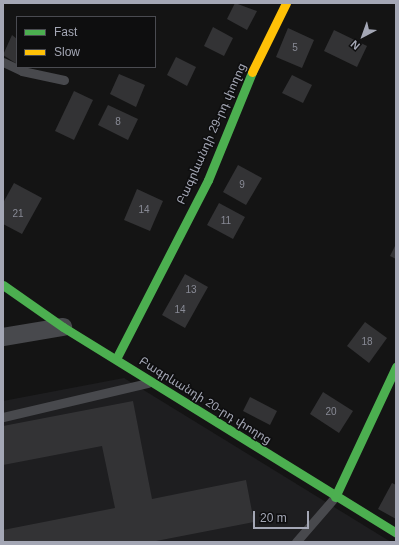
<!DOCTYPE html>
<html>
<head>
<meta charset="utf-8">
<style>
  body { margin:0 }
  #map { position:relative; width:399px; height:545px; overflow:hidden; background:#141414; font-family:Helvetica,"Noto Sans Armenian",sans-serif }
  div>[style] { position:absolute }
  .built>* { inset:0; background:#1e1e20 }
  .building>* { inset:0; background:#333335 }
  .lane>* { height:9px; margin:-4.5px; padding:0 4.5px; transform-origin:4.5px; border-radius:4.5px; background:#48494d }
  .street>* { height:18px; margin:-9px; padding:0 9px; transform-origin:9px; border-radius:9px; background:#48494d }
  .fast>* { height:9px; margin:-4.5px; padding:0 4.5px; transform-origin:4.5px; border-radius:4.5px; background:#4caf50 }
  .slow>* { height:9px; margin:-4.5px; padding:0 4.5px; transform-origin:4.5px; border-radius:4.5px; background:#ffc107 }
  span { translate:-50% -50%; white-space:nowrap; text-align:center; line-height:1.15; -webkit-text-stroke:3px #0e0e0f; paint-order:stroke }
  .number-label { font-size:10px; color:#888a95 }
  .number-label span { -webkit-text-stroke-width:0 }
  .street-label { font-size:12px; color:#a4a7b5 }
  .frame { position:absolute; inset:0; border:4px solid #a4a7b5; pointer-events:none }
  .legend { position:absolute; left:16px; top:16px; width:140px; height:52px; box-sizing:border-box; background:#0e0e0f; border:1px solid #4a4b51; margin:0; padding:5px 7px; list-style:none; font-size:12px; color:#a4a7b5 }
  .legend li { display:flex; align-items:center; gap:8px; height:20px }
  .legend b { width:20px; border:1px solid #4a4b51 }
  .north { position:absolute; left:343px; top:16px; width:40px; height:40px; -webkit-text-stroke:3px #0e0e0f; paint-order:stroke; rotate:221deg; font-size:11px; font-weight:700; line-height:16px; text-align:center; color:#a4a7b5 }
  .north::after { content:''; display:block; margin:auto; width:14px; height:18px; background:#a4a7b5; clip-path:polygon(50% 0,100% 100%,50% 72%,0 100%) }
  .scale { position:absolute; left:253px; top:511px; width:56px; height:18px; box-sizing:border-box; border:2px solid #a4a7b5; border-top:0; padding-left:5px; font-size:12px; line-height:14px; white-space:nowrap; color:#a4a7b5; -webkit-text-stroke:3px #0e0e0f; paint-order:stroke }
</style>
</head>
<body>
<div id="map">
  <div class="built">
    <i style="clip-path:polygon(124px 378px,391px 542px,3px 542px,3px 401px)"></i>
  </div>
  <div class="building">
    <i style="clip-path:polygon(235px 3px,257px 11px,247px 30px,227px 19px)"></i>
    <i style="clip-path:polygon(213px 27px,233px 38px,224px 56px,204px 46px)"></i>
    <i style="clip-path:polygon(288px 28px,314px 40px,302px 68px,276px 57px)"></i>
    <i style="clip-path:polygon(334px 30px,367px 46px,357px 67px,324px 51px)"></i>
    <i style="clip-path:polygon(12px 35px,17px 39px,17px 64px,3px 55px)"></i>
    <i style="clip-path:polygon(176px 57px,196px 67px,187px 86px,167px 75px)"></i>
    <i style="clip-path:polygon(119px 74px,145px 85px,136px 107px,110px 94px)"></i>
    <i style="clip-path:polygon(292px 75px,312px 85px,303px 103px,282px 93px)"></i>
    <i style="clip-path:polygon(74px 91px,93px 100px,74px 140px,55px 131px)"></i>
    <i style="clip-path:polygon(108px 105px,138px 119px,128px 140px,98px 125px)"></i>
    <i style="clip-path:polygon(238px 165px,262px 178px,246px 205px,223px 192px)"></i>
    <i style="clip-path:polygon(14px 183px,42px 198px,22px 234px,3px 224px,3px 203px)"></i>
    <i style="clip-path:polygon(137px 189px,163px 201px,150px 231px,124px 220px)"></i>
    <i style="clip-path:polygon(219px 203px,245px 217px,233px 239px,207px 225px)"></i>
    <i style="clip-path:polygon(396px 244px,396px 259px,390px 256px)"></i>
    <i style="clip-path:polygon(185px 274px,208px 287px,185px 328px,162px 315px)"></i>
    <i style="clip-path:polygon(365px 322px,387px 338px,369px 363px,347px 346px)"></i>
    <i style="clip-path:polygon(323px 392px,353px 411px,339px 433px,310px 414px)"></i>
    <i style="clip-path:polygon(250px 397px,277px 411px,270px 425px,243px 411px)"></i>
    <i style="clip-path:polygon(133px 401px,152px 499px,246px 480px,254px 522px,151px 542px,3px 542px,3px 530px,115px 508px,102px 446px,3px 465px,3px 426px)"></i>
    <i style="clip-path:polygon(392px 483px,396px 485px,396px 519px,378px 509px)"></i>
  </div>
  <div class="lane">
    <i style="left:3px;top:62px;width:21px;rotate:25deg"></i>
    <i style="left:22px;top:71px;width:43px;rotate:12.1deg"></i>
    <i style="left:3px;top:417px;width:149px;rotate:-13.2deg"></i>
    <i style="left:296px;top:542px;width:60px;rotate:-49.1deg"></i>
  </div>
  <div class="street">
    <i style="left:3px;top:337px;width:61px;rotate:-9.5deg"></i>
  </div>
  <div class="fast">
    <i style="left:3px;top:285px;width:73px;rotate:35deg"></i>
    <i style="left:63px;top:327px;width:392px;rotate:31.7deg"></i>
    <i style="left:116px;top:359px;width:201px;rotate:-62.8deg"></i>
    <i style="left:208px;top:180px;width:117px;rotate:-67.8deg"></i>
    <i style="left:335px;top:497px;width:144px;rotate:-64.9deg"></i>
  </div>
  <div class="slow">
    <i style="left:252px;top:72px;width:77px;rotate:-63.8deg"></i>
  </div>
  <div class="number-label">
    <span style="left:295px;top:48px">5</span>
    <span style="left:118px;top:122px">8</span>
    <span style="left:242px;top:185px">9</span>
    <span style="left:144px;top:210px">14</span>
    <span style="left:18px;top:214px">21</span>
    <span style="left:226px;top:221px">11</span>
    <span style="left:191px;top:290px">13</span>
    <span style="left:180px;top:310px">14</span>
    <span style="left:367px;top:342px">18</span>
    <span style="left:331px;top:412px">20</span>
  </div>
  <div class="street-label">
    <span style="left:212px;top:134px;rotate:-66deg">Բագրևանդի 29-րդ փողոց</span>
    <span style="left:205px;top:401px;rotate:32deg">Բագրևանդի 20-րդ փողոց</span>
  </div>
  <div class="frame"></div>
  <ul class="legend">
  <li><b style="height:5px;background:#4caf50"></b>Fast</li>
  <li><b style="height:5px;background:#ffc107"></b>Slow</li>
  </ul>
  <div class="north">N</div>
  <div class="scale">20 m</div>
</div>
</body>
</html>
